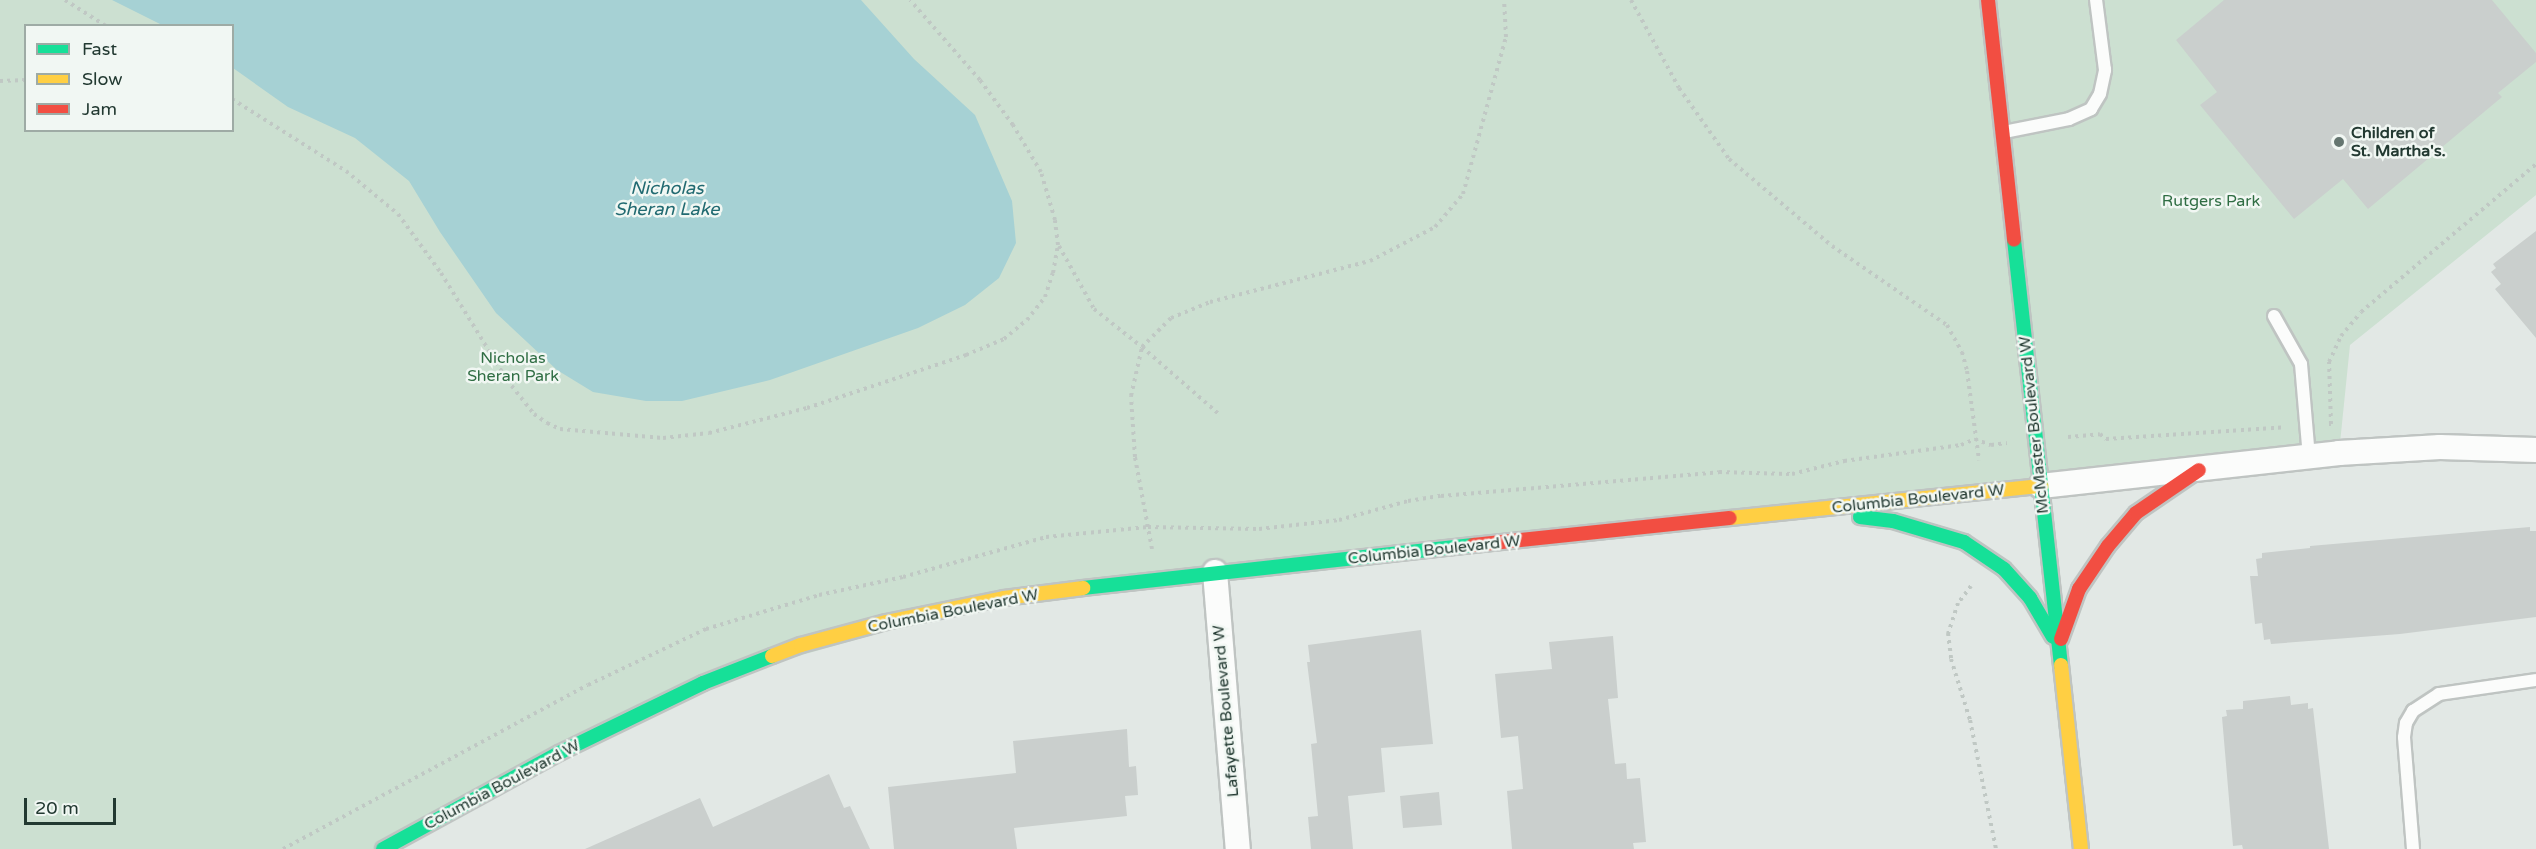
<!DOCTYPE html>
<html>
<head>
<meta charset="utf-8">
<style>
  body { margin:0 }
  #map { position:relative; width:2536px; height:849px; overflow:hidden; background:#e2e8e5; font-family:"Varela Round",sans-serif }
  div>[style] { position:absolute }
  .green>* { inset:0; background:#cce0d1 }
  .water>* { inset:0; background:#a6d1d4 }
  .building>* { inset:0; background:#cacfcd }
  .path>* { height:4px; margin-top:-2px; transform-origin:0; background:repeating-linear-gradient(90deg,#c0c8c4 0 3px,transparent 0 7.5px) }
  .roads { filter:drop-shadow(2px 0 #bfc4c2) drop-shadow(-2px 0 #bfc4c2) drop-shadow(0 2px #bfc4c2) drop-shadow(0 -2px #bfc4c2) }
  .lane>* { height:12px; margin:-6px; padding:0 6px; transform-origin:6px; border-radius:6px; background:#fbfcfb }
  .street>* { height:24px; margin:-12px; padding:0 12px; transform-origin:12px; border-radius:12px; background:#fbfcfb }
  .fast>* { height:14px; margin:-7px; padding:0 7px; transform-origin:7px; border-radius:7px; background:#16e098 }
  .slow>* { height:14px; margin:-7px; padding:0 7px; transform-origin:7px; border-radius:7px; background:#ffcf43 }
  .jam>* { height:14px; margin:-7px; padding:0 7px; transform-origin:7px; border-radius:7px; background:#f24e42 }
  .dots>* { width:16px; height:16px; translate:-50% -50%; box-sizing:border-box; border:3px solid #f1f7f3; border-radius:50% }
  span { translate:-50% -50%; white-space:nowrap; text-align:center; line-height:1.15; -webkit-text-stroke:5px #f1f7f3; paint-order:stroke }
  .poi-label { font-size:16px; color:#223931; font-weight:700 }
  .left { translate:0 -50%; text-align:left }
  .park-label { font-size:16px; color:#2f6d43 }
  .street-label { font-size:16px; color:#223931 }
  .water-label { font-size:18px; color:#216a71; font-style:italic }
  .legend { position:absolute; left:24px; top:24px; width:210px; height:108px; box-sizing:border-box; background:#f1f7f3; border:2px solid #9eaba5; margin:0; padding:8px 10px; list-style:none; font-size:18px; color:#223931 }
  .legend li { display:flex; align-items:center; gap:12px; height:30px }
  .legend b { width:30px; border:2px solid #9eaba5 }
  .scale { position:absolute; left:24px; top:798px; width:92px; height:27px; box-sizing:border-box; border:3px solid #223931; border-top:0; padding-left:8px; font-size:18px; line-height:21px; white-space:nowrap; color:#223931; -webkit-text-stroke:4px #f1f7f3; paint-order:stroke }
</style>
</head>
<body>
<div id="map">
  <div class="green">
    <i style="clip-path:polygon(evenodd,0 0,2536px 0,2536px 195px,2350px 345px,2339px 453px,1004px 598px,703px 683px,383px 849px,0 849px,0 0,26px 26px,232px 26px,232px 130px,26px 130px,26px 26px)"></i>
  </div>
  <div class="water">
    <i style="clip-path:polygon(112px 0,861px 0,914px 59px,975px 115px,1012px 201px,1016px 243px,999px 278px,965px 305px,918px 328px,770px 380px,682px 401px,646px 401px,593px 392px,557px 370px,496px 313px,440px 232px,409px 181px,355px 138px,288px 107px,233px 68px,232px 26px,162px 25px)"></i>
  </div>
  <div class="building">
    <i style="clip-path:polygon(2224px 0,2492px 0,2536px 53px,2536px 62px,2498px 93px,2502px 97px,2368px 209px,2343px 179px,2294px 219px,2200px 105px,2217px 92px,2176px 40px)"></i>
    <i style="clip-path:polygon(2536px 231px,2536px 338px,2495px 289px,2501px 284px,2491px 272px,2496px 268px,2493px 264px)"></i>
    <i style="clip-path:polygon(2530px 527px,2530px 531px,2536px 531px,2536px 617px,2400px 634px,2271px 644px,2270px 639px,2264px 640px,2262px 623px,2255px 624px,2250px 576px,2258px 576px,2256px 559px,2262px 558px,2262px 553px,2310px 548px,2310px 546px)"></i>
    <i style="clip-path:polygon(1421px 630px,1433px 744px,1381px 748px,1385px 792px,1348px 796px,1353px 849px,1311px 849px,1308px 817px,1318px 816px,1311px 744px,1317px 743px,1307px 662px,1310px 662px,1308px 645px)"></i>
    <i style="clip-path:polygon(1613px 636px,1618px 698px,1608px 699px,1615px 764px,1626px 763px,1627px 779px,1640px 778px,1646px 842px,1633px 843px,1634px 849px,1512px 849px,1507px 791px,1523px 789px,1518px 736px,1501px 738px,1495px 674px,1552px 669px,1549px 642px)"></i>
    <i style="clip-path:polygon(2290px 696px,2291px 705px,2308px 703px,2308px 709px,2313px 708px,2329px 849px,2243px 849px,2242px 845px,2233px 846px,2222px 717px,2227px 716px,2226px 710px,2243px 709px,2243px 701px)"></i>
    <i style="clip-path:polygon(1127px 729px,1129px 767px,1136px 766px,1138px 795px,1125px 796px,1127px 816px,1014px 828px,1017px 849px,894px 849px,888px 787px,1016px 773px,1013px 741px)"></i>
    <i style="clip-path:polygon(829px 774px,844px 808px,850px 806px,870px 849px,585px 849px,700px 798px,713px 827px)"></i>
    <i style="clip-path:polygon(1439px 792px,1442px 825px,1403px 828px,1400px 796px)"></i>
  </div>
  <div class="path">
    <i style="left:65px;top:0;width:49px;rotate:32.4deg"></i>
    <i style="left:1631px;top:0;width:100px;rotate:61.4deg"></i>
    <i style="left:1679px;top:88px;width:87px;rotate:54.8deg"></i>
    <i style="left:1729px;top:159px;width:135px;rotate:40.2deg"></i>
    <i style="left:1832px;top:246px;width:140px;rotate:34.5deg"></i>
    <i style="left:1947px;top:325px;width:31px;rotate:61deg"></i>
    <i style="left:1962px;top:352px;width:20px;rotate:75deg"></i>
    <i style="left:1967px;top:371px;width:90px;rotate:82.3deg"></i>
    <i style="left:0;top:81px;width:26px;rotate:-2deg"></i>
    <i style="left:232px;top:99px;width:135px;rotate:32.3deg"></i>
    <i style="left:346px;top:171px;width:67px;rotate:39.6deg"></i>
    <i style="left:398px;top:214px;width:73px;rotate:53.9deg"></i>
    <i style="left:441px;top:273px;width:126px;rotate:58.3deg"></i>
    <i style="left:507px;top:380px;width:43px;rotate:51.5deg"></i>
    <i style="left:534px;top:414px;width:16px;rotate:35deg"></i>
    <i style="left:547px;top:423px;width:14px;rotate:25deg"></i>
    <i style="left:560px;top:429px;width:103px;rotate:5deg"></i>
    <i style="left:663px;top:438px;width:46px;rotate:-6.2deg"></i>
    <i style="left:709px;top:433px;width:101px;rotate:-14.3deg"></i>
    <i style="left:807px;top:408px;width:168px;rotate:-18.4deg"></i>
    <i style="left:966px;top:355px;width:41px;rotate:-22.8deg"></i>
    <i style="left:1004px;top:339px;width:30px;rotate:-40deg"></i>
    <i style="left:1027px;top:320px;width:29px;rotate:-52deg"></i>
    <i style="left:1045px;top:297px;width:25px;rotate:-72deg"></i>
    <i style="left:1053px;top:273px;width:28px;rotate:-80deg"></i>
    <i style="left:1058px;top:245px;width:25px;rotate:-97deg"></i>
    <i style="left:1055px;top:220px;width:50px;rotate:-106.3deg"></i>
    <i style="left:1041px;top:172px;width:55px;rotate:-120.8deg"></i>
    <i style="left:1013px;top:125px;width:56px;rotate:-126.3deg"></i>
    <i style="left:980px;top:80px;width:106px;rotate:-131.2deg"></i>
    <i style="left:1059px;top:246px;width:72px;rotate:60.9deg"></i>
    <i style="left:1094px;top:309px;width:61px;rotate:38.4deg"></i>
    <i style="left:1142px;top:347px;width:103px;rotate:41.1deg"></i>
    <i style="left:2329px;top:424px;width:2px"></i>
    <i style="left:2331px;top:424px;width:62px;rotate:-91.8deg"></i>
    <i style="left:2329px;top:362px;width:29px;rotate:-65deg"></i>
    <i style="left:2341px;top:336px;width:31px;rotate:-50deg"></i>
    <i style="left:2361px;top:312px;width:229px;rotate:-40.2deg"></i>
    <i style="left:2068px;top:437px;width:32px;rotate:-5deg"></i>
    <i style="left:2100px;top:434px;width:8px;rotate:40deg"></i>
    <i style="left:2106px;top:439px;width:179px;rotate:-3.8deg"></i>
    <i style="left:1152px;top:549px;width:94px;rotate:-100.5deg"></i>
    <i style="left:1135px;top:457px;width:61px;rotate:-93.8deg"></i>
    <i style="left:1131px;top:396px;width:50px;rotate:-77.3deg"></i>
    <i style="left:1142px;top:347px;width:41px;rotate:-45deg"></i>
    <i style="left:1171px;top:318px;width:42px;rotate:-22.3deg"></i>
    <i style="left:1210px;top:302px;width:165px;rotate:-14.4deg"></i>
    <i style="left:1370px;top:261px;width:73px;rotate:-27.6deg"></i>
    <i style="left:1435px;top:227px;width:43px;rotate:-49.7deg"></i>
    <i style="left:1463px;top:194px;width:163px;rotate:-74.7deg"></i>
    <i style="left:1506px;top:37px;width:37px;rotate:-93deg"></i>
    <i style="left:1971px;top:586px;width:21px;rotate:127deg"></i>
    <i style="left:1958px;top:603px;width:32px;rotate:108deg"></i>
    <i style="left:1948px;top:633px;width:26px;rotate:83deg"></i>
    <i style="left:1951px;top:659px;width:64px;rotate:72.7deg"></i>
    <i style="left:1970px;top:720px;width:132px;rotate:78.6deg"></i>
    <i style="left:283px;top:849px;width:346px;rotate:-28.3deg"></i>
    <i style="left:588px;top:685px;width:131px;rotate:-25.4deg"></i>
    <i style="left:706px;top:629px;width:118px;rotate:-16.7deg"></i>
    <i style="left:819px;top:595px;width:86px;rotate:-12.1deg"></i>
    <i style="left:903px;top:577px;width:148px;rotate:-15.6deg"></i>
    <i style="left:1046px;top:537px;width:102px;rotate:-5.6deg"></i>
    <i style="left:1148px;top:527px;width:111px;rotate:1deg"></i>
    <i style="left:1259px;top:529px;width:81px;rotate:-6.4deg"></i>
    <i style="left:1339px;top:520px;width:72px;rotate:-15.4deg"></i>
    <i style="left:1408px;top:501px;width:33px;rotate:-9deg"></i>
    <i style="left:1441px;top:496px;width:279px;rotate:-4.9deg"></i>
    <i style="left:1719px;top:472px;width:73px;rotate:1.6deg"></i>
    <i style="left:1792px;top:474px;width:54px;rotate:-14deg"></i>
    <i style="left:1844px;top:461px;width:118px;rotate:-7.8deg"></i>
    <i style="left:1961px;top:445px;width:15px;rotate:-23deg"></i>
    <i style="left:1975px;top:439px;width:17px;rotate:21deg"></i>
    <i style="left:1991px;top:445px;width:16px;rotate:-7deg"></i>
  </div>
  <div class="roads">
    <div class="lane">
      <i style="left:2004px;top:132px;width:66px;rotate:-11.3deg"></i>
      <i style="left:2069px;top:119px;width:24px;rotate:-24deg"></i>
      <i style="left:2091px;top:109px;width:17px;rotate:-59deg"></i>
      <i style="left:2100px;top:94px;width:25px;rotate:-78deg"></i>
      <i style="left:2105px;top:70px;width:71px;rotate:-97.3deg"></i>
      <i style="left:2274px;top:316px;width:55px;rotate:60.6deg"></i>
      <i style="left:2301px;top:364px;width:93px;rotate:85.1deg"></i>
      <i style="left:2413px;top:849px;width:112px;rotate:-94.6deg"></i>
      <i style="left:2404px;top:737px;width:14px;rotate:-82deg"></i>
      <i style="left:2406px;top:723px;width:14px;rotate:-60deg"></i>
      <i style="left:2413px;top:711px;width:31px;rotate:-33deg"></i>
      <i style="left:2439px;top:694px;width:98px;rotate:-8.2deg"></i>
    </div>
    <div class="street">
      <i style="left:2041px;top:486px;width:300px;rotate:-6.3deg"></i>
      <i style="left:2339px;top:453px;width:101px;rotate:-3.4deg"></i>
      <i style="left:2440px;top:447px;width:96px;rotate:1.8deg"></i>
      <i style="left:1215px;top:572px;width:278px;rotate:85.3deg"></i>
    </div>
    <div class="fast">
      <i style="left:2014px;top:240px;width:428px;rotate:83.7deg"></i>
      <i style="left:1860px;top:517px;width:33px;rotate:7deg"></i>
      <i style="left:1893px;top:521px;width:74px;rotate:16.5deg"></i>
      <i style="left:1964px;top:542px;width:48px;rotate:34deg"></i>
      <i style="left:2004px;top:569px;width:39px;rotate:48deg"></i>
      <i style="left:2030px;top:598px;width:45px;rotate:59.5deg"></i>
      <i style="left:1083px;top:588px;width:392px;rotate:-6.3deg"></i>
      <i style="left:383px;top:849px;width:200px;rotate:-28.6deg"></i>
      <i style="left:559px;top:753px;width:160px;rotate:-25.9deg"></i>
      <i style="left:703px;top:683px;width:74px;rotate:-21.4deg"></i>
    </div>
    <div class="slow">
      <i style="left:1730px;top:518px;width:313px;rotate:-5.9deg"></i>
      <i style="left:772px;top:656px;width:31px;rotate:-21deg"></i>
      <i style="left:801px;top:645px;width:88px;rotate:-15.1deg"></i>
      <i style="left:886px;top:622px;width:120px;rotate:-11.5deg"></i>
      <i style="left:1004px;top:598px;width:80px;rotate:-7.2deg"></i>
      <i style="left:2061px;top:665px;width:185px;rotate:83.8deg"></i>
    </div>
    <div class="jam">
      <i style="left:1988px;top:0;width:241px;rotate:83.8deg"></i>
      <i style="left:1473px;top:545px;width:258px;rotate:-6deg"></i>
      <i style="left:2061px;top:639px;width:53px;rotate:-70.2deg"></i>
      <i style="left:2079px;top:589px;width:52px;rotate:-56deg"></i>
      <i style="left:2108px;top:546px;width:43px;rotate:-49.7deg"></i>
      <i style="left:2136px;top:513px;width:76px;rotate:-34.3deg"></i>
    </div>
  </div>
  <div class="dots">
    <i style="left:2339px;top:142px;background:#657670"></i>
  </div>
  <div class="poi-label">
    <span class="left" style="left:2351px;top:142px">Children of<br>St. Martha's.</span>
  </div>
  <div class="park-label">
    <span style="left:2211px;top:201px">Rutgers Park</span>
    <span style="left:513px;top:367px">Nicholas<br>Sheran Park</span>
  </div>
  <div class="street-label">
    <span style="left:2034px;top:425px;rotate:-96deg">McMaster Boulevard W</span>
    <span style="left:1918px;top:499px;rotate:-6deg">Columbia Boulevard W</span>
    <span style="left:1434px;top:550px;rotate:-6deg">Columbia Boulevard W</span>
    <span style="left:953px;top:611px;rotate:-11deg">Columbia Boulevard W</span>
    <span style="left:1226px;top:711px;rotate:-95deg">Lafayette Boulevard W</span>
    <span style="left:502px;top:785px;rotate:-28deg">Columbia Boulevard W</span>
  </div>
  <div class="water-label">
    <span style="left:667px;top:199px">Nicholas<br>Sheran Lake</span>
  </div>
  <ul class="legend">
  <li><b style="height:8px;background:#16e098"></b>Fast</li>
  <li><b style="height:8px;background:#ffcf43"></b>Slow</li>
  <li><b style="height:8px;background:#f24e42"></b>Jam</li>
  </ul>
  <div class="scale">20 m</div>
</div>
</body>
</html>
